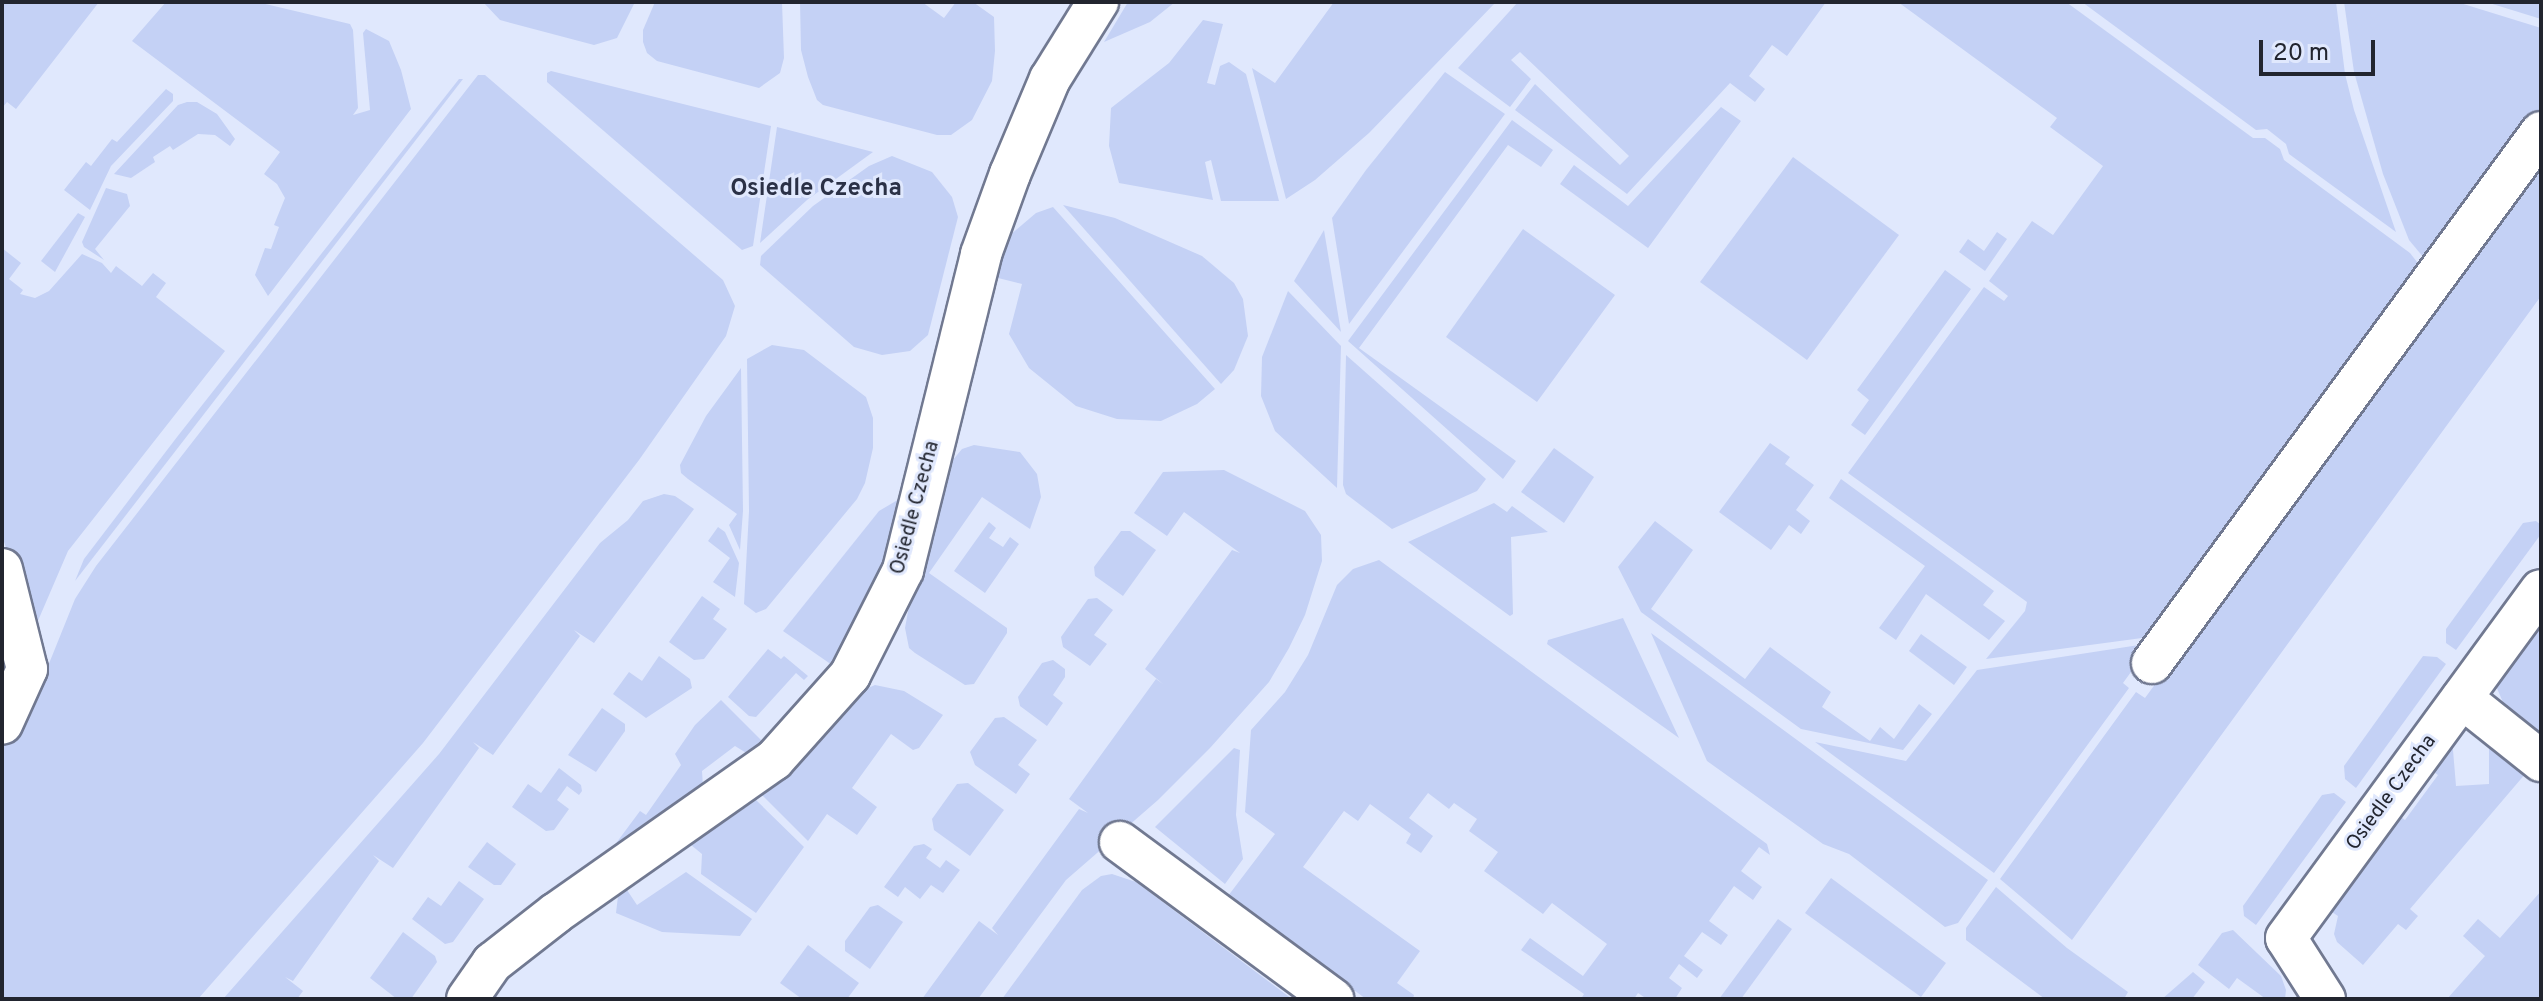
<!DOCTYPE html>
<html>
<head>
<meta charset="utf-8">
<style>
  body { margin:0 }
  #map { position:relative; width:2543px; height:1001px; overflow:hidden; background:#e0e8fd; font-family:Overpass,sans-serif }
  div>[style] { position:absolute }
  .green>* { inset:0; background:#c4d1f5 }
  .roads { filter:drop-shadow(2px 0 #717991) drop-shadow(-2px 0 #717991) drop-shadow(0 2px #717991) drop-shadow(0 -2px #717991) }
  .minor>* { height:40px; margin:-20px; padding:0 20px; transform-origin:20px; border-radius:20px; background:#fff }
  span { translate:-50% -50%; white-space:nowrap; text-align:center; line-height:1.15; -webkit-text-stroke:6px #e0e8fd; paint-order:stroke }
  .street-label { font-size:20px; color:#22252f }
  .quarter-label { font-size:24px; color:#2b3146; font-weight:700 }
  .frame { position:absolute; inset:0; border:4px solid #22252f; pointer-events:none }
  .scale { position:absolute; left:2259px; top:40px; width:116px; height:36px; box-sizing:border-box; border:4px solid #22252f; border-top:0; padding-left:10px; font-size:24px; line-height:28px; white-space:nowrap; color:#22252f; -webkit-text-stroke:6px #e0e8fd; paint-order:stroke }
</style>
</head>
<body>
<div id="map">
  <div class="green">
    <i style="clip-path:polygon(2px 2px,99px 2px,16px 109px,7px 102px,2px 108px)"></i>
    <i style="clip-path:polygon(166px 2px,257px 2px,350px 24px,353px 30px,358px 108px,353px 115px,370px 110px,363px 33px,366px 29px,389px 41px,401px 70px,411px 109px,268px 296px,255px 275px,265px 248px,271px 249px,279px 227px,274px 225px,285px 198px,277px 184px,264px 174px,280px 152px,132px 41px)"></i>
    <i style="clip-path:polygon(483px 2px,635px 2px,617px 38px,594px 45px,500px 20px)"></i>
    <i style="clip-path:polygon(655px 2px,782px 2px,784px 58px,780px 73px,759px 88px,657px 61px,647px 53px,643px 42px,643px 30px)"></i>
    <i style="clip-path:polygon(800px 2px,922px 2px,944px 18px,956px 2px,973px 2px,994px 17px,995px 51px,992px 81px,972px 120px,951px 135px,937px 135px,823px 105px,817px 100px,808px 77px,801px 50px)"></i>
    <i style="clip-path:polygon(1128px 2px,1175px 2px,1150px 22px,1104px 42px)"></i>
    <i style="clip-path:polygon(1334px 2px,1496px 2px,1369px 133px,1315px 180px,1286px 199px,1252px 68px,1275px 83px)"></i>
    <i style="clip-path:polygon(1518px 2px,1826px 2px,1787px 56px,1772px 45px,1749px 76px,1765px 89px,1755px 102px,1730px 83px,1627px 194px,1515px 110px,1535px 84px,1620px 165px,1629px 156px,1520px 52px,1511px 60px,1531px 79px,1510px 107px,1458px 68px)"></i>
    <i style="clip-path:polygon(1898px 2px,2066px 2px,2253px 138px,2265px 138px,2280px 149px,2284px 160px,2410px 253px,2424px 271px,2157px 636px,1986px 659px,2025px 611px,2027px 602px,1848px 473px,1984px 287px,2004px 301px,2008px 296px,1989px 281px,2032px 221px,2053px 235px,2103px 166px,2050px 127px,2057px 118px)"></i>
    <i style="clip-path:polygon(2082px 2px,2336px 2px,2345px 74px,2354px 110px,2396px 232px,2289px 154px,2286px 144px,2267px 129px,2256px 130px)"></i>
    <i style="clip-path:polygon(2344px 2px,2457px 2px,2541px 28px,2541px 111px,2429px 264px,2409px 240px,2383px 174px,2354px 72px)"></i>
    <i style="clip-path:polygon(2486px 2px,2541px 2px,2541px 19px)"></i>
    <i style="clip-path:polygon(1203px 20px,1223px 24px,1207px 83px,1215px 85px,1220px 66px,1229px 62px,1246px 74px,1279px 201px,1221px 201px,1211px 160px,1205px 162px,1213px 200px,1119px 183px,1109px 146px,1111px 108px,1169px 63px)"></i>
    <i style="clip-path:polygon(551px 71px,771px 126px,753px 246px,742px 250px,547px 82px,547px 73px)"></i>
    <i style="clip-path:polygon(1445px 72px,1505px 114px,1349px 324px,1332px 218px,1366px 170px)"></i>
    <i style="clip-path:polygon(478px 75px,485px 75px,723px 280px,735px 306px,726px 336px,639px 460px,423px 743px,198px 999px,2px 999px,2px 734px,46px 671px,75px 599px,96px 566px)"></i>
    <i style="clip-path:polygon(459px 79px,463px 79px,75px 581px,84px 559px,177px 437px)"></i>
    <i style="clip-path:polygon(166px 89px,173px 94px,173px 101px,111px 166px,90px 210px,64px 190px,86px 162px,91px 166px,112px 139px,117px 142px)"></i>
    <i style="clip-path:polygon(187px 102px,197px 102px,217px 114px,235px 139px,230px 146px,215px 135px,198px 134px,173px 150px,170px 146px,153px 157px,155px 162px,131px 178px,114px 174px,178px 105px)"></i>
    <i style="clip-path:polygon(1721px 107px,1741px 121px,1648px 248px,1560px 184px,1574px 165px,1628px 206px)"></i>
    <i style="clip-path:polygon(1512px 120px,1553px 150px,1541px 167px,1508px 145px,1359px 348px,1516px 461px,1503px 479px,1348px 341px)"></i>
    <i style="clip-path:polygon(777px 127px,873px 152px,807px 200px,760px 243px)"></i>
    <i style="clip-path:polygon(892px 156px,932px 172px,952px 197px,958px 217px,928px 335px,910px 351px,882px 355px,854px 347px,760px 265px,761px 256px,813px 206px,869px 166px)"></i>
    <i style="clip-path:polygon(1793px 157px,1899px 235px,1807px 360px,1700px 282px)"></i>
    <i style="clip-path:polygon(2541px 157px,2541px 296px,2072px 940px,2000px 879px,2136px 692px,2145px 698px)"></i>
    <i style="clip-path:polygon(106px 188px,127px 194px,130px 206px,95px 249px,104px 260px,84px 247px,82px 242px)"></i>
    <i style="clip-path:polygon(1063px 205px,1115px 218px,1202px 256px,1234px 283px,1243px 299px,1248px 336px,1234px 370px,1221px 384px)"></i>
    <i style="clip-path:polygon(1053px 207px,1215px 389px,1197px 404px,1161px 421px,1117px 419px,1076px 406px,1029px 368px,1009px 334px,1022px 284px,994px 277px,1009px 236px,1036px 213px)"></i>
    <i style="clip-path:polygon(78px 213px,85px 217px,55px 272px,41px 261px)"></i>
    <i style="clip-path:polygon(1523px 229px,1615px 295px,1537px 402px,1446px 337px)"></i>
    <i style="clip-path:polygon(1324px 230px,1341px 332px,1294px 281px)"></i>
    <i style="clip-path:polygon(1997px 232px,2007px 239px,1985px 271px,1959px 252px,1968px 239px,1984px 251px)"></i>
    <i style="clip-path:polygon(2px 248px,21px 263px,9px 279px,23px 290px,20px 294px,35px 298px,49px 291px,82px 254px,102px 263px,111px 273px,116px 266px,142px 286px,153px 273px,166px 283px,156px 297px,225px 351px,68px 551px,34px 630px,2px 536px)"></i>
    <i style="clip-path:polygon(1945px 270px,1971px 289px,1865px 435px,1851px 425px,1869px 400px,1857px 390px)"></i>
    <i style="clip-path:polygon(1288px 291px,1341px 346px,1337px 488px,1275px 431px,1261px 396px,1262px 357px)"></i>
    <i style="clip-path:polygon(772px 345px,804px 350px,866px 397px,873px 418px,873px 448px,865px 483px,857px 499px,766px 609px,756px 613px,744px 604px,749px 511px,747px 359px)"></i>
    <i style="clip-path:polygon(1346px 355px,1486px 479px,1477px 491px,1392px 529px,1346px 494px,1343px 485px)"></i>
    <i style="clip-path:polygon(741px 368px,743px 511px,740px 550px,729px 525px,737px 514px,688px 479px,681px 473px,680px 465px,706px 416px)"></i>
    <i style="clip-path:polygon(1770px 443px,1790px 457px,1785px 464px,1814px 485px,1796px 510px,1810px 521px,1801px 534px,1789px 525px,1771px 550px,1719px 512px)"></i>
    <i style="clip-path:polygon(974px 445px,1020px 452px,1037px 474px,1041px 497px,1030px 529px,982px 497px,929px 573px,1007px 628px,1007px 633px,974px 684px,965px 685px,915px 653px,909px 648px,905px 628px,909px 606px,925px 565px,947px 467px,962px 449px)"></i>
    <i style="clip-path:polygon(1554px 448px,1594px 477px,1564px 523px,1521px 492px)"></i>
    <i style="clip-path:polygon(1224px 470px,1305px 511px,1321px 535px,1322px 561px,1305px 615px,1289px 648px,1269px 682px,1210px 748px,1158px 800px,1066px 880px,978px 999px,922px 999px,979px 921px,998px 935px,992px 928px,1079px 809px,1088px 813px,1069px 799px,1156px 679px,1163px 684px,1145px 669px,1232px 550px,1240px 553px,1184px 512px,1167px 536px,1134px 513px,1163px 472px)"></i>
    <i style="clip-path:polygon(1841px 479px,1994px 591px,1983px 605px,2005px 621px,1989px 640px,1926px 594px,1896px 640px,1879px 628px,1925px 566px,1829px 498px)"></i>
    <i style="clip-path:polygon(664px 494px,675px 496px,694px 509px,594px 643px,574px 630px,580px 636px,493px 755px,473px 742px,479px 748px,393px 868px,373px 855px,379px 861px,293px 981px,285px 977px,303px 991px,297px 999px,223px 999px,439px 754px,600px 543px,628px 520px,643px 501px)"></i>
    <i style="clip-path:polygon(906px 495px,890px 565px,832px 665px,783px 631px,879px 511px)"></i>
    <i style="clip-path:polygon(1494px 503px,1507px 512px,1512px 506px,1548px 532px,1511px 537px,1513px 614px,1510px 616px,1408px 542px)"></i>
    <i style="clip-path:polygon(1655px 521px,1693px 550px,1651px 609px,1745px 679px,1770px 647px,1831px 692px,1822px 707px,1870px 741px,1880px 727px,1894px 739px,1919px 704px,1932px 714px,1903px 750px,1801px 729px,1641px 612px,1618px 567px)"></i>
    <i style="clip-path:polygon(2536px 521px,2541px 525px,2541px 534px,2456px 650px,2446px 643px,2446px 629px,2523px 523px)"></i>
    <i style="clip-path:polygon(989px 522px,996px 528px,989px 538px,1003px 547px,1010px 537px,1019px 544px,985px 593px,954px 571px)"></i>
    <i style="clip-path:polygon(718px 527px,725px 532px,739px 563px,735px 597px,713px 582px,730px 558px,708px 541px)"></i>
    <i style="clip-path:polygon(1121px 531px,1130px 531px,1156px 550px,1123px 596px,1095px 576px,1094px 567px)"></i>
    <i style="clip-path:polygon(1379px 560px,1767px 844px,1770px 855px,1759px 847px,1741px 871px,1762px 887px,1753px 900px,1734px 886px,1709px 921px,1728px 935px,1721px 945px,1702px 932px,1684px 956px,1703px 970px,1697px 978px,1679px 964px,1669px 978px,1682px 988px,1675px 999px,1647px 999px,1638px 993px,1634px 999px,1581px 999px,1584px 994px,1521px 950px,1530px 938px,1583px 976px,1607px 944px,1552px 903px,1543px 914px,1484px 871px,1498px 852px,1469px 831px,1477px 819px,1454px 803px,1449px 809px,1428px 793px,1409px 818px,1433px 836px,1421px 853px,1406px 843px,1411px 834px,1370px 804px,1358px 821px,1344px 811px,1303px 867px,1420px 951px,1397px 983px,1414px 995px,1413px 999px,1366px 999px,1228px 896px,1275px 834px,1245px 812px,1251px 730px,1285px 692px,1308px 655px,1337px 585px,1353px 569px)"></i>
    <i style="clip-path:polygon(702px 596px,720px 609px,713px 619px,727px 629px,704px 659px,694px 660px,669px 642px)"></i>
    <i style="clip-path:polygon(1097px 598px,1113px 610px,1094px 635px,1107px 644px,1090px 666px,1063px 647px,1061px 637px,1088px 599px)"></i>
    <i style="clip-path:polygon(2541px 617px,2541px 738px,2505px 707px,2496px 686px,2501px 670px)"></i>
    <i style="clip-path:polygon(1623px 618px,1679px 738px,1547px 644px,1548px 640px)"></i>
    <i style="clip-path:polygon(1651px 633px,1988px 880px,1958px 923px,1945px 927px,1849px 854px,1823px 844px,1707px 761px)"></i>
    <i style="clip-path:polygon(1921px 634px,1967px 667px,1954px 685px,1909px 651px)"></i>
    <i style="clip-path:polygon(2152px 643px,2123px 683px,2129px 688px,1994px 873px,1815px 742px,1906px 761px,1977px 670px)"></i>
    <i style="clip-path:polygon(768px 649px,781px 659px,784px 656px,808px 676px,804px 680px,796px 673px,756px 717px,749px 716px,728px 697px)"></i>
    <i style="clip-path:polygon(659px 656px,690px 679px,692px 688px,646px 718px,613px 694px,629px 672px,642px 681px)"></i>
    <i style="clip-path:polygon(2423px 656px,2437px 657px,2446px 664px,2356px 788px,2345px 779px,2344px 766px)"></i>
    <i style="clip-path:polygon(1053px 660px,1065px 669px,1065px 677px,1053px 695px,1063px 703px,1047px 726px,1020px 706px,1018px 697px,1042px 663px)"></i>
    <i style="clip-path:polygon(875px 685px,904px 691px,943px 715px,919px 748px,913px 750px,891px 734px,852px 788px,877px 807px,857px 835px,827px 814px,808px 841px,762px 795px,827px 735px,868px 688px)"></i>
    <i style="clip-path:polygon(721px 700px,763px 742px,748px 754px,735px 746px,702px 771px,703px 787px,611px 850px,640px 811px,646px 815px,681px 765px,675px 754px,695px 725px)"></i>
    <i style="clip-path:polygon(602px 708px,625px 724px,625px 731px,596px 772px,568px 755px)"></i>
    <i style="clip-path:polygon(1004px 717px,1037px 740px,1018px 765px,1030px 774px,1016px 794px,975px 765px,970px 752px,995px 718px)"></i>
    <i style="clip-path:polygon(2452px 738px,2456px 786px,2489px 784px,2489px 739px,2526px 773px,2410px 909px,2418px 916px,2406px 930px,2398px 924px,2363px 965px,2337px 942px,2334px 934px,2338px 916px,2329px 910px,2398px 815px,2405px 820px,2438px 775px,2431px 770px)"></i>
    <i style="clip-path:polygon(1234px 748px,1240px 750px,1236px 815px,1243px 859px,1225px 884px,1155px 827px)"></i>
    <i style="clip-path:polygon(559px 768px,581px 785px,582px 791px,579px 795px,567px 786px,557px 800px,569px 809px,554px 830px,546px 831px,512px 807px,528px 784px,541px 793px)"></i>
    <i style="clip-path:polygon(968px 783px,1004px 810px,970px 856px,934px 830px,932px 819px,957px 784px)"></i>
    <i style="clip-path:polygon(2334px 793px,2346px 802px,2256px 925px,2244px 916px,2243px 906px,2322px 795px)"></i>
    <i style="clip-path:polygon(756px 800px,804px 847px,756px 913px,701px 874px,702px 854px,691px 845px)"></i>
    <i style="clip-path:polygon(487px 842px,516px 864px,501px 885px,494px 885px,468px 867px)"></i>
    <i style="clip-path:polygon(924px 844px,932px 849px,926px 858px,940px 868px,946px 860px,960px 870px,943px 893px,931px 885px,920px 899px,905px 887px,898px 897px,884px 887px,914px 846px)"></i>
    <i style="clip-path:polygon(686px 872px,752px 919px,740px 936px,662px 932px,616px 913px,618px 896px,627px 890px,637px 905px)"></i>
    <i style="clip-path:polygon(1112px 874px,1136px 882px,1292px 999px,1002px 999px,1082px 890px,1101px 876px)"></i>
    <i style="clip-path:polygon(1831px 878px,1946px 963px,1921px 997px,1805px 913px)"></i>
    <i style="clip-path:polygon(459px 881px,484px 899px,453px 942px,445px 944px,412px 919px,428px 897px,441px 906px)"></i>
    <i style="clip-path:polygon(1996px 887px,2067px 948px,2128px 992px,2124px 999px,2045px 999px,1966px 940px,1966px 928px)"></i>
    <i style="clip-path:polygon(2541px 891px,2541px 999px,2447px 999px,2485px 956px,2463px 936px,2478px 919px,2500px 938px)"></i>
    <i style="clip-path:polygon(878px 905px,903px 922px,870px 969px,845px 951px,845px 941px,870px 907px)"></i>
    <i style="clip-path:polygon(1778px 919px,1792px 929px,1741px 999px,1719px 999px)"></i>
    <i style="clip-path:polygon(2233px 930px,2281px 976px,2286px 990px,2285px 999px,2266px 999px,2237px 978px,2229px 989px,2198px 965px,2222px 933px)"></i>
    <i style="clip-path:polygon(403px 932px,435px 956px,437px 962px,411px 999px,397px 999px,370px 978px)"></i>
    <i style="clip-path:polygon(808px 945px,859px 983px,847px 999px,802px 999px,780px 983px)"></i>
    <i style="clip-path:polygon(2193px 972px,2205px 982px,2192px 999px,2162px 999px)"></i>
  </div>
  <div class="roads">
    <div class="minor">
      <i style="left:2px;top:569px;width:103px;rotate:76deg"></i>
      <i style="left:27px;top:669px;width:60px;rotate:114.4deg"></i>
      <i style="left:2152px;top:663px;width:658px;rotate:-53.77deg"></i>
      <i style="left:2462px;top:698px;width:101px;rotate:38.6deg"></i>
      <i style="left:1120px;top:842px;width:265px;rotate:36.4deg"></i>
      <i style="left:467px;top:999px;width:44px;rotate:-55.2deg"></i>
      <i style="left:492px;top:963px;width:81px;rotate:-38deg"></i>
      <i style="left:556px;top:913px;width:266px;rotate:-35.1deg"></i>
      <i style="left:774px;top:760px;width:114px;rotate:-48.2deg"></i>
      <i style="left:850px;top:675px;width:118px;rotate:-63.2deg"></i>
      <i style="left:903px;top:570px;width:325px;rotate:-76.1deg"></i>
      <i style="left:981px;top:254px;width:85px;rotate:-70.1deg"></i>
      <i style="left:1010px;top:174px;width:103px;rotate:-67.2deg"></i>
      <i style="left:1050px;top:79px;width:91px;rotate:-58.1deg"></i>
      <i style="left:2325px;top:999px;width:72px;rotate:-122.6deg"></i>
      <i style="left:2286px;top:938px;width:431px;rotate:-53.8deg"></i>
    </div>
  </div>
  <div class="street-label">
    <span style="left:916px;top:508px;rotate:-75deg">Osiedle Czecha</span>
    <span style="left:2392px;top:793px;rotate:-54deg">Osiedle Czecha</span>
  </div>
  <div class="quarter-label">
    <span style="left:816px;top:190px">Osiedle Czecha</span>
  </div>
  <div class="frame"></div>
  <div class="scale">20 m</div>
</div>
</body>
</html>
